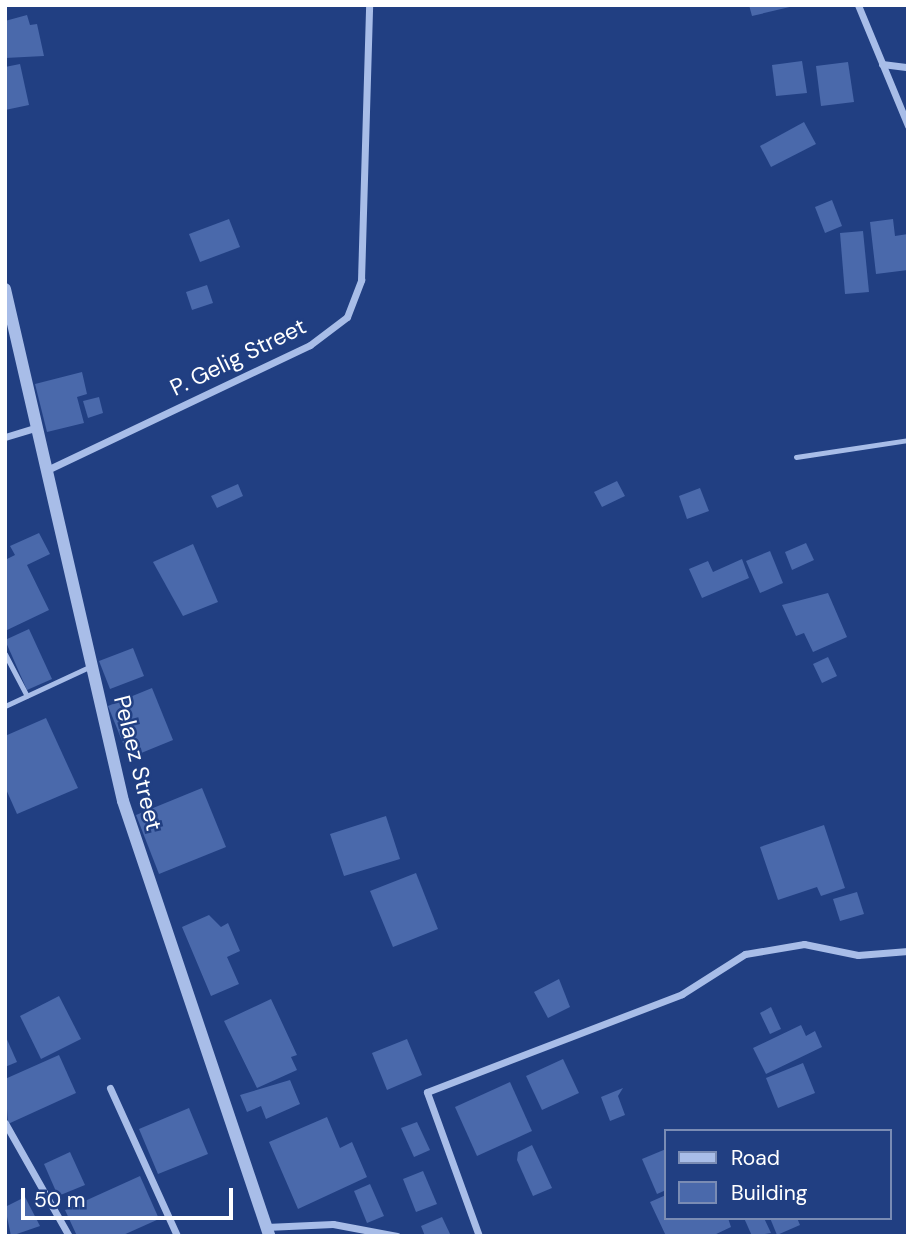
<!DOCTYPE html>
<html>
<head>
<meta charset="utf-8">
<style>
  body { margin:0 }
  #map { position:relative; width:913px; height:1241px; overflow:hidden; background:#213f82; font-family:"DM Sans",sans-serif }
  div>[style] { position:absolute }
  .building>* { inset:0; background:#4a69ab }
  .service>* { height:5px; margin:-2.5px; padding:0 2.5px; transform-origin:2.5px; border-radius:2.5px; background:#a8bde8 }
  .minor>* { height:7px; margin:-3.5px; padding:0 3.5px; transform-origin:3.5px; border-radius:3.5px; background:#a8bde8 }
  .tertiary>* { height:12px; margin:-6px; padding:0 6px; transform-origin:6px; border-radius:6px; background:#a8bde8 }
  span { translate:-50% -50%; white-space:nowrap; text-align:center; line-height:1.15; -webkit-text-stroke:5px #213f82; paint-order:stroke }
  .street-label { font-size:23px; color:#fff }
  .frame { position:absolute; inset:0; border:7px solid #fff; pointer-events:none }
  .legend { position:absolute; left:664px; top:1129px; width:228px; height:91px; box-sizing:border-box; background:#213f82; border:2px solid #7a8cb4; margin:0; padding:9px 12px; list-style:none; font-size:21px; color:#fff }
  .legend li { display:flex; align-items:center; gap:14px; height:35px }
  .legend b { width:35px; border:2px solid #7a8cb4 }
  .scale { position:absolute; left:21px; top:1188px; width:212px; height:32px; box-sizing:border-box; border:4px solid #fff; border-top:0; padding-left:9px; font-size:21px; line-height:24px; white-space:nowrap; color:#fff; -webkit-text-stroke:5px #213f82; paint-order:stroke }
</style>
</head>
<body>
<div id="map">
  <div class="building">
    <i style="clip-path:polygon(749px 5px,793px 5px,794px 6px,752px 16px)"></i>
    <i style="clip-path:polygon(27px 15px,30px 25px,37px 24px,44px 56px,5px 58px,5px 21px)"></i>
    <i style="clip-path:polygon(802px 61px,807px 93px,776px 96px,772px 65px)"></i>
    <i style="clip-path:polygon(848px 62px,854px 102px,821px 106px,816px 66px)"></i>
    <i style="clip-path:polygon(20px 64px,29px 105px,5px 110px,5px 67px)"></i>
    <i style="clip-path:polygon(804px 122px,816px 144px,771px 167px,760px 146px)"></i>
    <i style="clip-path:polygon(832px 200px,842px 226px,825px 233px,815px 207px)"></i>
    <i style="clip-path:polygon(229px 219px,240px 247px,200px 262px,189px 234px)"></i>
    <i style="clip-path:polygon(893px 219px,895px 236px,908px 234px,908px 270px,876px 274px,870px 222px)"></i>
    <i style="clip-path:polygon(863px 231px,869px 292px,845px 294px,840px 233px)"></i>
    <i style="clip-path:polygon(207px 285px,213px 303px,192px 310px,186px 292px)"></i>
    <i style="clip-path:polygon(82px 372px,87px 394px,77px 397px,84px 423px,47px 432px,35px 384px)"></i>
    <i style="clip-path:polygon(99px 397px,103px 413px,88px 418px,83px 401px)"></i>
    <i style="clip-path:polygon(617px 481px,625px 496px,602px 507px,594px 492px)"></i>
    <i style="clip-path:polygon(238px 484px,243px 496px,217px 508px,211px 496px)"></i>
    <i style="clip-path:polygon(700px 488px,709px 511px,687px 519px,679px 496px)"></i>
    <i style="clip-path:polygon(39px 533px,50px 554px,27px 565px,49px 610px,5px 631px,5px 560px,15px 555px,10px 546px)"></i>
    <i style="clip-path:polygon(806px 543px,814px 560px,792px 570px,785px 552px)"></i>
    <i style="clip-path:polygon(193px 544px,218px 602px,183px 616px,153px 562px)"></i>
    <i style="clip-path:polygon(770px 551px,783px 583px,760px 593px,746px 561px)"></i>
    <i style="clip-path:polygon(742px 559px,749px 578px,702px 598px,689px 569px,708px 561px,713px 572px)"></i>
    <i style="clip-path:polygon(828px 593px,847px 637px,813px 652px,804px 633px,796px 636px,782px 605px)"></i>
    <i style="clip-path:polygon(29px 629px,52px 679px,27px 690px,5px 640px)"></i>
    <i style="clip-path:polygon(133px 648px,144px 676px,110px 689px,99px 661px)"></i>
    <i style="clip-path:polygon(828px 657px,837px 676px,822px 683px,813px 664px)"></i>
    <i style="clip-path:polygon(152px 688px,173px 740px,129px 758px,108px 706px)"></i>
    <i style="clip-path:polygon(46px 718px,78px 788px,17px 814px,5px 787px,5px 736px)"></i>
    <i style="clip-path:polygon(202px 788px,226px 847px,159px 874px,136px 815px)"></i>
    <i style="clip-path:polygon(386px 816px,400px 859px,344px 876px,330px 834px)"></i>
    <i style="clip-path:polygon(824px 825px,845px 888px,821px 896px,817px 887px,778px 900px,760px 847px)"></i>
    <i style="clip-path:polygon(416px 873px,438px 929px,393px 947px,370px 891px)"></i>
    <i style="clip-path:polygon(857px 892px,864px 914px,840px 921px,833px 899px)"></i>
    <i style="clip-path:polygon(209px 915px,221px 927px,228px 923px,240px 951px,227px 957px,239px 984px,211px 996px,182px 927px)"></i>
    <i style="clip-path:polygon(559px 979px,570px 1007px,548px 1018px,534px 992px)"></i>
    <i style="clip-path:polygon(59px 996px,81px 1039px,41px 1059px,20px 1016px)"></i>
    <i style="clip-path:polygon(271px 999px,297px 1055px,291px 1057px,297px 1070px,257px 1088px,224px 1021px)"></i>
    <i style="clip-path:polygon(771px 1007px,781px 1029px,770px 1034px,760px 1013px)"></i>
    <i style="clip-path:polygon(801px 1025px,806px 1036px,815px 1031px,822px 1047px,766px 1074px,753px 1048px)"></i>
    <i style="clip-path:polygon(5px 1035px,17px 1062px,5px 1067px)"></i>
    <i style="clip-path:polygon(407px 1039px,422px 1075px,387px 1090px,372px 1053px)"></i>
    <i style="clip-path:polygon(59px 1055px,76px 1093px,8px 1124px,5px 1079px)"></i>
    <i style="clip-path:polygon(563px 1059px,579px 1093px,542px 1110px,526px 1076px)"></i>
    <i style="clip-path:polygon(803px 1063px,815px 1093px,778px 1108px,766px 1078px)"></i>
    <i style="clip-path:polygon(290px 1080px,300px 1104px,266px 1119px,261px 1106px,247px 1112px,240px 1095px)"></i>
    <i style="clip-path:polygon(510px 1082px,532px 1131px,477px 1156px,455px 1107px)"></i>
    <i style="clip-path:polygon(623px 1088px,618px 1096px,625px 1115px,610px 1121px,601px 1097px)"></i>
    <i style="clip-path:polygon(189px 1108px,208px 1154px,158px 1174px,139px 1129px)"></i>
    <i style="clip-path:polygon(327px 1117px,340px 1148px,352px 1142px,367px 1177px,298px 1209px,269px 1142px)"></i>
    <i style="clip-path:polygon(417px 1122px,430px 1150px,414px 1157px,401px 1128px)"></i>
    <i style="clip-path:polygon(532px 1145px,552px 1188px,533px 1196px,517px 1160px,518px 1152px)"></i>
    <i style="clip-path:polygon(666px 1149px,666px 1190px,657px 1194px,642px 1159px)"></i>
    <i style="clip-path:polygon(70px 1152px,85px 1185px,58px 1196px,44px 1164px)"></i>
    <i style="clip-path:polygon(423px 1171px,437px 1204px,416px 1212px,403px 1179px)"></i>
    <i style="clip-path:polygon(140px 1176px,159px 1219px,121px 1236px,77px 1236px,65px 1210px)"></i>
    <i style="clip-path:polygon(370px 1184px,384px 1216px,367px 1223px,354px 1191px)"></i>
    <i style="clip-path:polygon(666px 1195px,666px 1218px,728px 1218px,731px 1227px,712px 1236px,666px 1236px,650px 1202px)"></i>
    <i style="clip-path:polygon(25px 1197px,40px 1226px,11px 1236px,5px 1207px)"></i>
    <i style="clip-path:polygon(442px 1217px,451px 1236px,425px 1236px,421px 1226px)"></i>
    <i style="clip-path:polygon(744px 1218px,764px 1218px,771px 1233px,752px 1236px)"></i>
    <i style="clip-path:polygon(770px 1218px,797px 1218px,800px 1225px,777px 1235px)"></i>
  </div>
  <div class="service">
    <i style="left:796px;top:457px;width:113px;rotate:-8.6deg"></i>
    <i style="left:5px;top:654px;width:47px;rotate:62.4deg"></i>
    <i style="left:5px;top:706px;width:95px;rotate:-24.9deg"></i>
  </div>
  <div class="minor">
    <i style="left:858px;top:5px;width:131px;rotate:67.5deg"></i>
    <i style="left:882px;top:64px;width:26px;rotate:7deg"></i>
    <i style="left:5px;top:437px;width:34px;rotate:-17deg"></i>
    <i style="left:47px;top:470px;width:291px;rotate:-25.4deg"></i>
    <i style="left:310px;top:345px;width:46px;rotate:-37.1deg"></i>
    <i style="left:347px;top:317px;width:40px;rotate:-69deg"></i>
    <i style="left:361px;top:280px;width:275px;rotate:-88.3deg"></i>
    <i style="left:110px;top:1088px;width:162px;rotate:65.6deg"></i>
    <i style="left:5px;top:1123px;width:130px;rotate:60.5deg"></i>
    <i style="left:266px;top:1227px;width:67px;rotate:-2.6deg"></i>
    <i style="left:333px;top:1224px;width:65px;rotate:10.6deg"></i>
    <i style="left:479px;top:1236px;width:153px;rotate:-109.9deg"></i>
    <i style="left:427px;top:1092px;width:273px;rotate:-21deg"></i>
    <i style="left:682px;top:994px;width:75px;rotate:-32.4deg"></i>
    <i style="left:745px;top:954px;width:60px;rotate:-9.6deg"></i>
    <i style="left:804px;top:944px;width:55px;rotate:11.5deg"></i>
    <i style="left:858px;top:955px;width:50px;rotate:-4.6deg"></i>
  </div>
  <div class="tertiary">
    <i style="left:5px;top:289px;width:525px;rotate:77.02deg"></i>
    <i style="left:123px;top:801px;width:459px;rotate:71.4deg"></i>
  </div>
  <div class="street-label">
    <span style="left:238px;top:357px;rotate:-26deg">P. Gelig Street</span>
    <span style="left:138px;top:763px;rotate:76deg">Pelaez Street</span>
  </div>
  <div class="frame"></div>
  <ul class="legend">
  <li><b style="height:9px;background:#a8bde8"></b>Road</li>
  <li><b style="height:19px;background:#4a69ab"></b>Building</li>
  </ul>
  <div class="scale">50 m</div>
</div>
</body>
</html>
